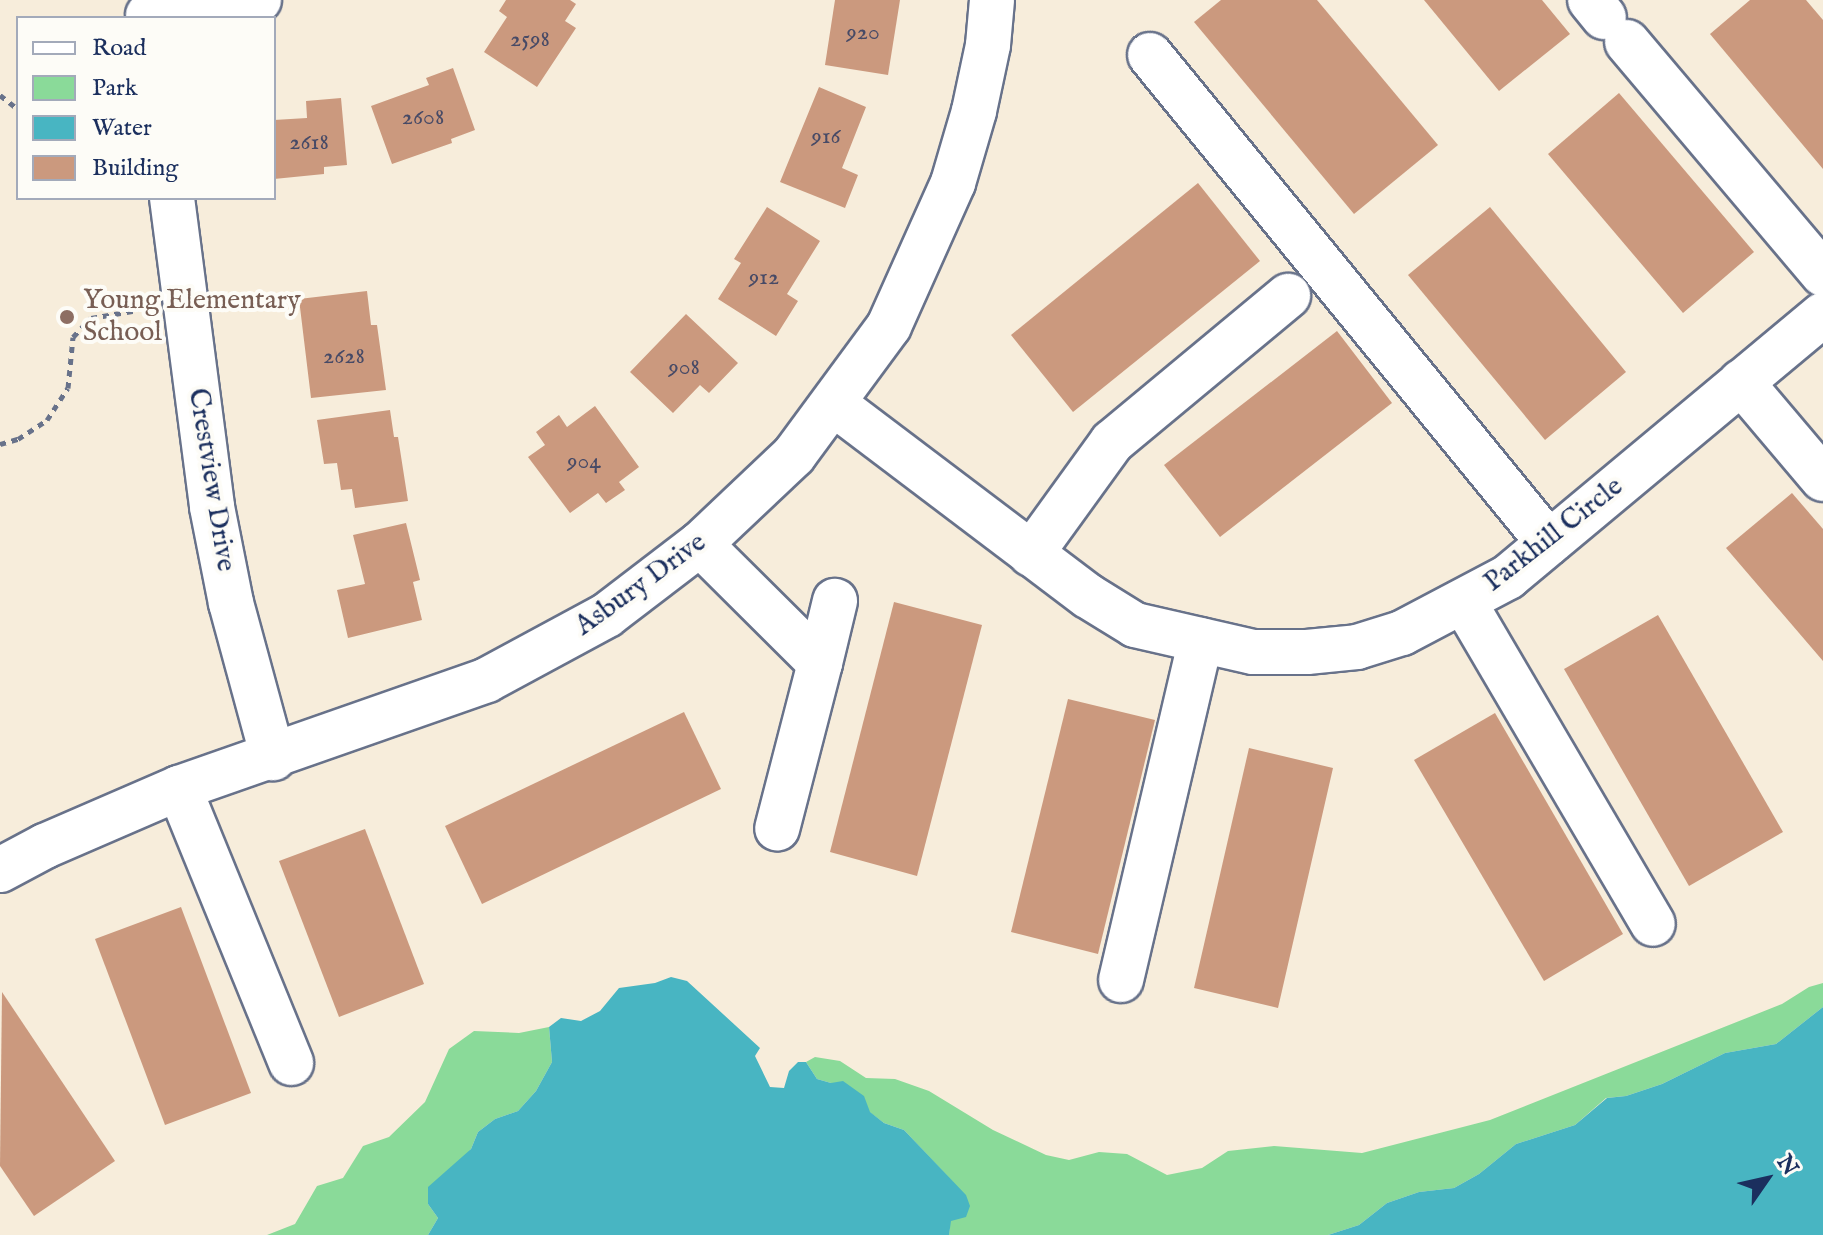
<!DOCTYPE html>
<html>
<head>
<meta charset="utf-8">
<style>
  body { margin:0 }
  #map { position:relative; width:1823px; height:1235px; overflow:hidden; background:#f7eddb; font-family:"IM FELL English",serif }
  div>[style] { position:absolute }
  .green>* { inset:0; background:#8ada99 }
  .water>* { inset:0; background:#48b5c2 }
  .building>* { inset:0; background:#cb997e }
  .path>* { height:5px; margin-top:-2.5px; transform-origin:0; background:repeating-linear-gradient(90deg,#68728a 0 6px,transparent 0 12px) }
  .roads { filter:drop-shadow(2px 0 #68728a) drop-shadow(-2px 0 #68728a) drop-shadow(0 2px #68728a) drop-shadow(0 -2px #68728a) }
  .minor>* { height:44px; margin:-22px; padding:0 22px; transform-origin:22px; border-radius:22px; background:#fff }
  .dots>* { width:22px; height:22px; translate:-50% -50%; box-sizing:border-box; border:4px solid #fdfcf7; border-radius:50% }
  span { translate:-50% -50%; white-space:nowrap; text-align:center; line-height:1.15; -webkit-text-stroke:8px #fdfcf7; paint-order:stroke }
  .number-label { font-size:24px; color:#474a66 }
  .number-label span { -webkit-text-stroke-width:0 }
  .education-label { font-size:28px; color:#785e54 }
  .left { translate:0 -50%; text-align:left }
  .street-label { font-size:28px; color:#1b2f5e }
  .legend { position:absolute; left:16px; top:16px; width:260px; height:184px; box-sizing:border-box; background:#fdfcf7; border:2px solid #a3aaba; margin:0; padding:10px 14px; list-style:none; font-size:24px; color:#1b2f5e }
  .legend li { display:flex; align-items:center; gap:16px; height:40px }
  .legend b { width:40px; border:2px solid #a3aaba }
  .north { position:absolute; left:1727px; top:1139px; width:80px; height:80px; -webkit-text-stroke:6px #fdfcf7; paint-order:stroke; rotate:56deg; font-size:22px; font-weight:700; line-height:32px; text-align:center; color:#1b2f5e }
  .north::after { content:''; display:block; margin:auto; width:28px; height:36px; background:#1b2f5e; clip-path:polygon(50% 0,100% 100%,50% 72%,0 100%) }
</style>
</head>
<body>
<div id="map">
  <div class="green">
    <i style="clip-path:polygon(1823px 983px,1823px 1007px,1776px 1044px,1725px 1053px,1662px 1084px,1626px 1096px,1606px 1098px,1575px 1125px,1516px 1144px,1479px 1174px,1454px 1188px,1419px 1192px,1387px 1203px,1359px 1225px,1328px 1235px,949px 1235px,953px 1182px,904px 1130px,884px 1123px,831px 1083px,817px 1079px,806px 1062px,815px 1057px,840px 1061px,866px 1078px,895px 1079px,929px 1091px,993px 1130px,1046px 1155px,1069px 1160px,1099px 1152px,1127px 1154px,1167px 1175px,1202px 1168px,1228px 1151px,1274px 1146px,1362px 1153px,1490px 1120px,1782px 1004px,1809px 987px)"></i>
    <i style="clip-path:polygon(549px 1027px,552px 1062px,536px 1091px,518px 1111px,495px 1119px,478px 1132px,471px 1149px,428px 1204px,438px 1218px,428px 1235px,267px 1235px,295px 1224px,317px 1186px,343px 1178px,363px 1146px,389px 1137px,425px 1102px,449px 1049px,474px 1031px,519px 1033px)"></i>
  </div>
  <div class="water">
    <i style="clip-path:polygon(671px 977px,687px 981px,760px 1048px,755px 1056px,770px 1087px,784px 1088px,789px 1071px,798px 1062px,806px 1062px,817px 1079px,831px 1083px,843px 1081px,864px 1096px,870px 1112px,884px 1123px,904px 1130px,966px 1195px,970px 1206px,966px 1217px,951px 1221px,949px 1235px,428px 1235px,438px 1218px,428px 1204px,428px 1187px,471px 1149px,478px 1132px,495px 1119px,518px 1111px,536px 1091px,552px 1062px,549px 1027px,561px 1018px,581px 1021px,600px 1011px,619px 988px,655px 983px)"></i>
    <i style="clip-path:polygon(1823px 1007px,1823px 1235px,1328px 1235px,1359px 1225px,1387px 1203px,1419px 1192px,1454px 1188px,1479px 1174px,1516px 1144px,1575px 1125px,1607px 1098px,1626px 1096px,1662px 1084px,1725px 1053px,1776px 1044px)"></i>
  </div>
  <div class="building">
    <i style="clip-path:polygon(506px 0,570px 0,576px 4px,565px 21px,576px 28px,537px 87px,484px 52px,507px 17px,499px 11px)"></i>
    <i style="clip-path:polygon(835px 0,900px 0,888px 75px,825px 65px)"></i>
    <i style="clip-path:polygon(1221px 0,1317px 0,1438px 145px,1354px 214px,1194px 22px)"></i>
    <i style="clip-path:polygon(1424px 0,1542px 0,1570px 34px,1499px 91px)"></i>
    <i style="clip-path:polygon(1750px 0,1806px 0,1823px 20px,1823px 169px,1710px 34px)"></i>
    <i style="clip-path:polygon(453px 68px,475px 130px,451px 139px,452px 143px,392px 164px,371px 106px,429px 85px,426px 78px)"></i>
    <i style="clip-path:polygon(819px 87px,866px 107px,842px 168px,858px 175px,845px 208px,780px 182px)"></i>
    <i style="clip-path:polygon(1619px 93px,1754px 252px,1683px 313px,1548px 154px)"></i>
    <i style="clip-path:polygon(341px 98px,347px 165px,324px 167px,324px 174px,274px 179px,274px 120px,307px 118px,306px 101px)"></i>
    <i style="clip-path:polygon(1198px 183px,1260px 261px,1073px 412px,1011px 335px)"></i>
    <i style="clip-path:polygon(767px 207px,820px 241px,787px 294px,798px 301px,776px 336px,718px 299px,741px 263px,734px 259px)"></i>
    <i style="clip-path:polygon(1490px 207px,1626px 372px,1545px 440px,1408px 275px)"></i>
    <i style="clip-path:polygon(367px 291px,371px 325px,377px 325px,386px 390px,311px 398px,299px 299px)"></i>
    <i style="clip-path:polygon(686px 314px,738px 363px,709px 393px,700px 385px,673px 413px,630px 372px)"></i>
    <i style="clip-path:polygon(1337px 331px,1392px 403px,1220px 537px,1164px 465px)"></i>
    <i style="clip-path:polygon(595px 406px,639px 467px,619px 482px,625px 490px,606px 503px,598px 493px,570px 513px,528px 457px,545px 445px,536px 432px,559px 415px,567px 427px)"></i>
    <i style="clip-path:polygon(390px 410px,394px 437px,398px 437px,408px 501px,355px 508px,352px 489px,341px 490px,337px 463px,324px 464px,317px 420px)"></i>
    <i style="clip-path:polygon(1792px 493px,1823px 529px,1823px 661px,1726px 548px)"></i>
    <i style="clip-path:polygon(406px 523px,420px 580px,413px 582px,422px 620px,348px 638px,337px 590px,365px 584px,353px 535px)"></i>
    <i style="clip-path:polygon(894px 602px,982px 625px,917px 876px,830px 852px)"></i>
    <i style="clip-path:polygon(1658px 615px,1783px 832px,1689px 886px,1564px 669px)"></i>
    <i style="clip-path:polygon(1068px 699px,1155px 720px,1098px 954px,1011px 932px)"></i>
    <i style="clip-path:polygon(684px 712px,721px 789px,482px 904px,445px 826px)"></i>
    <i style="clip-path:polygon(1495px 713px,1623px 934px,1544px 981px,1414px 760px)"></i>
    <i style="clip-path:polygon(1249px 748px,1333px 768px,1278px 1008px,1194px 988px)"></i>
    <i style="clip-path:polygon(365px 829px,424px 984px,339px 1017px,279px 861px)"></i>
    <i style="clip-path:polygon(181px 907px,251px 1093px,165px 1125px,95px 939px)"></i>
    <i style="clip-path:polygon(2px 992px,115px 1161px,34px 1216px,0 1166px)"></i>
  </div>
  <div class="path">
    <i style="left:0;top:95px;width:23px;rotate:38deg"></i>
    <i style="left:0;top:444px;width:19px;rotate:-16deg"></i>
    <i style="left:18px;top:439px;width:35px;rotate:-33deg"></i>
    <i style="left:47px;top:420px;width:38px;rotate:-57deg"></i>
    <i style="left:68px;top:388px;width:51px;rotate:-84.4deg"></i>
    <i style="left:73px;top:337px;width:26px;rotate:-47deg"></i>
    <i style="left:91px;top:318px;width:48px;rotate:-9.7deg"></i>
  </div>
  <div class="roads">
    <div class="minor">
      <i style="left:1590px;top:0;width:22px;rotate:51deg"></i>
      <i style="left:148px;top:15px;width:112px;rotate:-7.7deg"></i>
      <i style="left:1627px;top:42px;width:304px;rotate:49.8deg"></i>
      <i style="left:1150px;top:55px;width:630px;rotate:50.73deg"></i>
      <i style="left:172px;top:198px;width:312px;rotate:82.6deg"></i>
      <i style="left:212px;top:507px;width:98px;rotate:78.8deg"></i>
      <i style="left:231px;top:603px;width:161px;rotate:74.8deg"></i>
      <i style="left:1741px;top:382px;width:127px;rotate:49.8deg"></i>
      <i style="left:834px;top:404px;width:318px;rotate:37.1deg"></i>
      <i style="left:1088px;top:596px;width:55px;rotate:31.7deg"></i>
      <i style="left:1135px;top:625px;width:121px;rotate:12.9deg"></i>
      <i style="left:1253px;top:652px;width:54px"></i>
      <i style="left:1307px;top:652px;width:50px;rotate:-5.7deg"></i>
      <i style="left:1357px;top:647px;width:47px;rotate:-17.3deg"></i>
      <i style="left:1402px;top:633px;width:120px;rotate:-27.8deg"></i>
      <i style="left:1508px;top:577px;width:410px;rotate:-39.8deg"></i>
      <i style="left:700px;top:544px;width:169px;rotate:44.8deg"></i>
      <i style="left:820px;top:663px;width:171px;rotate:104.5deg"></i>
      <i style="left:1031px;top:554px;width:138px;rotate:-54.1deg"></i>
      <i style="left:1112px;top:442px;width:229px;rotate:-39.7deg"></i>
      <i style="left:1464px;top:602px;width:373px;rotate:59.6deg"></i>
      <i style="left:820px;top:663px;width:64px;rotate:-76.4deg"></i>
      <i style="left:179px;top:788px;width:297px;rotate:67.8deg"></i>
      <i style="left:0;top:870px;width:51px;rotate:-28.1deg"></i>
      <i style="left:45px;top:846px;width:146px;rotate:-23.4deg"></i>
      <i style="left:179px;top:788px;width:326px;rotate:-19.3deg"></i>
      <i style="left:487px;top:680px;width:136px;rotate:-28.4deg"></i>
      <i style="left:607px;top:615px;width:117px;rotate:-37.4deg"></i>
      <i style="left:700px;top:544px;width:129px;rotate:-43.4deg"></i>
      <i style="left:794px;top:455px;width:160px;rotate:-53.6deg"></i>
      <i style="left:889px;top:326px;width:157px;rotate:-65.9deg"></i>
      <i style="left:953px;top:183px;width:75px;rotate:-73.7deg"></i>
      <i style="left:974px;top:111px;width:67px;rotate:-78deg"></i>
      <i style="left:988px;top:45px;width:45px;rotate:-84.9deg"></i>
      <i style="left:1121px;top:980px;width:349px;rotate:-76.8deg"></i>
    </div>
  </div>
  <div class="dots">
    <i style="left:67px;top:317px;background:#8d6e63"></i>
  </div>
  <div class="number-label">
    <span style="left:863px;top:33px">920</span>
    <span style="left:530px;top:40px">2598</span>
    <span style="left:423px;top:118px">2608</span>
    <span style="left:826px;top:137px">916</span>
    <span style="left:309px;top:143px">2618</span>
    <span style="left:764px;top:278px">912</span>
    <span style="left:344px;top:357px">2628</span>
    <span style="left:684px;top:368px">908</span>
    <span style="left:584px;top:462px">904</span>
  </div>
  <div class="education-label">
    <span class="left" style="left:83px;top:317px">Young Elementary<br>School</span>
  </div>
  <div class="street-label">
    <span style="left:211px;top:480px;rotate:81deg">Crestview Drive</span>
    <span style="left:1554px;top:535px;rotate:-38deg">Parkhill Circle</span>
    <span style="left:641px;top:585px;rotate:-36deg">Asbury Drive</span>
  </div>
  <ul class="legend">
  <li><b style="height:10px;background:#fff"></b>Road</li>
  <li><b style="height:22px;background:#8ada99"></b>Park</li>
  <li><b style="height:22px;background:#48b5c2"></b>Water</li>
  <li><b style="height:22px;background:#cb997e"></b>Building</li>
  </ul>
  <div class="north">N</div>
</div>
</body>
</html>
